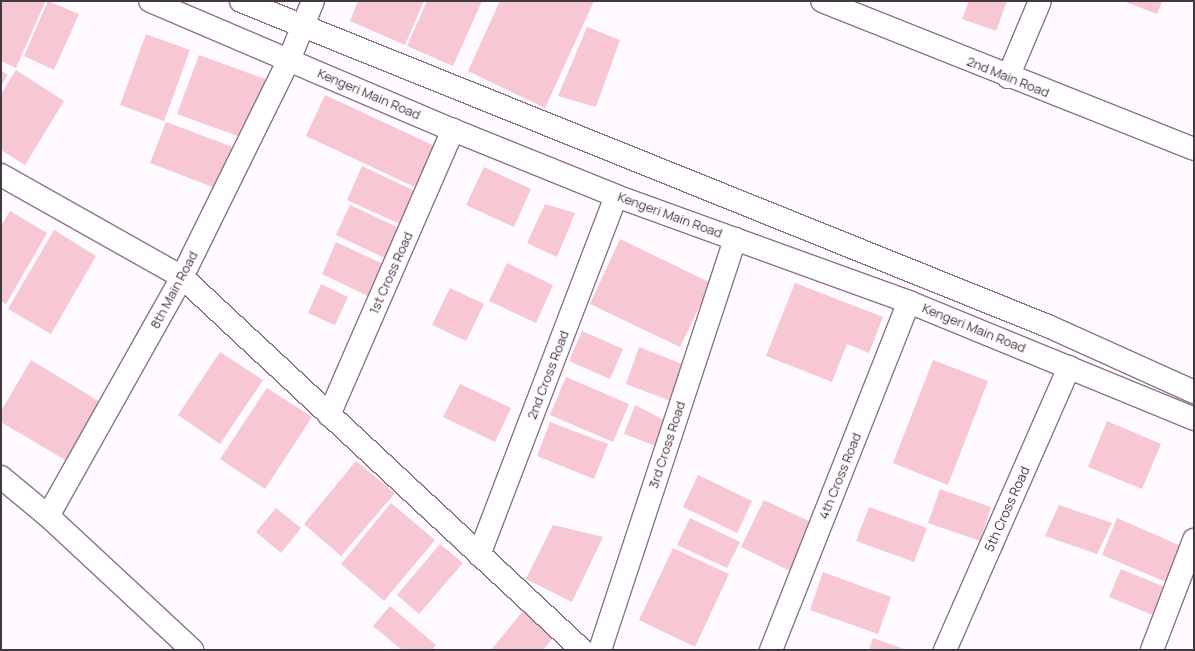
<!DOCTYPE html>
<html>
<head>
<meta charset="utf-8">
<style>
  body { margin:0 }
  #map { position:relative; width:1195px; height:651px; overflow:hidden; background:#fffaff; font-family:Manrope,sans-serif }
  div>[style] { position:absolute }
  .building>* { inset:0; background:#f7c7d3 }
  .roads { filter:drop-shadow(1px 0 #8a7489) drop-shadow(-1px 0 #8a7489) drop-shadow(0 1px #8a7489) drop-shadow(0 -1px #8a7489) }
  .minor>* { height:22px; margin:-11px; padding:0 11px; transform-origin:11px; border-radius:11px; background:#fff }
  .major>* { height:22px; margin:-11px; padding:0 11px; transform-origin:11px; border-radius:11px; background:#fff }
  span { translate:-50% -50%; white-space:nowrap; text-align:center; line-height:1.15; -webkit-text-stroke:3px #fffaff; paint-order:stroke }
  .street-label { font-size:13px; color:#423841 }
  .frame { position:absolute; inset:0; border:2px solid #423841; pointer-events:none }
</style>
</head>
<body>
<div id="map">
  <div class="building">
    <i style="clip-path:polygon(1px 1px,45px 2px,16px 68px,1px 61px)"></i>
    <i style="clip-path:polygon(48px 1px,79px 14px,54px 70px,24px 56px)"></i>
    <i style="clip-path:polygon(358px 1px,424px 1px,405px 45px,350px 21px)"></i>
    <i style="clip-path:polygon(427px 1px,482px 1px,453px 66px,407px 46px)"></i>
    <i style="clip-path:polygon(500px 1px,594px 1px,545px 108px,468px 71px)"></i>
    <i style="clip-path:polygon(969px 1px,1007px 1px,996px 31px,962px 19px)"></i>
    <i style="clip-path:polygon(1123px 1px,1162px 1px,1157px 14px)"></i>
    <i style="clip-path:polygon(587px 27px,620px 40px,596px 107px,558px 96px)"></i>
    <i style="clip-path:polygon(146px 34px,190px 50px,164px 121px,120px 105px)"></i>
    <i style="clip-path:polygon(199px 55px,268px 80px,246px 139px,177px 114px)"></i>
    <i style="clip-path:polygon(1px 70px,8px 75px,1px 86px)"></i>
    <i style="clip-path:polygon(16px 70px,64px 101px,25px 165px,1px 150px,1px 94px)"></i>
    <i style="clip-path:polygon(325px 95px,439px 148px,419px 189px,306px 136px)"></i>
    <i style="clip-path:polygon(166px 122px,238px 149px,223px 191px,150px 163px)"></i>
    <i style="clip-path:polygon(362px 166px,417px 192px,402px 225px,347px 200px)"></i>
    <i style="clip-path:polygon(484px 167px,531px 189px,514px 227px,466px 205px)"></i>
    <i style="clip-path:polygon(545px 204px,575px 213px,557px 257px,527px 243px)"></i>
    <i style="clip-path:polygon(350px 205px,399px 228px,385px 258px,336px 235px)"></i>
    <i style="clip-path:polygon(10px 211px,47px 233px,6px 304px,1px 301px,1px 226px)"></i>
    <i style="clip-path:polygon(54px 230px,96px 256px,51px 334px,8px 309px)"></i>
    <i style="clip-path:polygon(620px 239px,711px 283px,680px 347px,590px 304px)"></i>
    <i style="clip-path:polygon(336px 242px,385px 265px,370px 297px,322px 274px)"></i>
    <i style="clip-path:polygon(507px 263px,553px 285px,536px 323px,489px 301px)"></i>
    <i style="clip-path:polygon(795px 283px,883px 317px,869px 353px,847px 344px,832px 382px,766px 356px)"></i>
    <i style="clip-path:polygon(321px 284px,348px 297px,335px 325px,308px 313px)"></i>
    <i style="clip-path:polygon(450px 288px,484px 304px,466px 341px,432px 325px)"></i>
    <i style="clip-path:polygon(582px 331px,623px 349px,610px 379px,569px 361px)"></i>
    <i style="clip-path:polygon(639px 347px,687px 366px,673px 402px,626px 384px)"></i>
    <i style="clip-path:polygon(220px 352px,263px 380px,220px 444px,178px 415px)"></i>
    <i style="clip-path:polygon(31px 360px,105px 405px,70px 463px,1px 422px,1px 411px)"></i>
    <i style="clip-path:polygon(933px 360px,988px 381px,948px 485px,893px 463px)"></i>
    <i style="clip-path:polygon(566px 377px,629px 404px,613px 442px,550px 415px)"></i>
    <i style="clip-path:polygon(460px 384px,511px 408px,495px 442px,443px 417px)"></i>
    <i style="clip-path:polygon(267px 388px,312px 417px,265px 489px,220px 459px)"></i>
    <i style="clip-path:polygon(635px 405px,666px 421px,656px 446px,624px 434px)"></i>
    <i style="clip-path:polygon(1107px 421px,1161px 444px,1142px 489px,1088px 467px)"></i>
    <i style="clip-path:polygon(550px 422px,608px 444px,594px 479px,537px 456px)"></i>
    <i style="clip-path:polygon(356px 461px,395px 493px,341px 556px,304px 524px)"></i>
    <i style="clip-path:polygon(698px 475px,752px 501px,737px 533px,683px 507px)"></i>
    <i style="clip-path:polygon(940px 489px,991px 507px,980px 541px,928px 523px)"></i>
    <i style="clip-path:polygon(764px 500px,813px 523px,790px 571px,741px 547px)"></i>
    <i style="clip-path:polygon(391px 503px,435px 540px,384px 601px,341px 564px)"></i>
    <i style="clip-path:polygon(1059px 505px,1112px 523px,1097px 554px,1045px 536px)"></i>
    <i style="clip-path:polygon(869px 507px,927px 528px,914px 562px,856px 541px)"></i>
    <i style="clip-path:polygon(276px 508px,301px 528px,281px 553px,256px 532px)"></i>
    <i style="clip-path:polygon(690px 518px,740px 542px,727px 568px,677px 545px)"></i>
    <i style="clip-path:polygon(1117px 518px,1181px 546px,1166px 582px,1102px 555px)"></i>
    <i style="clip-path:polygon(553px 525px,603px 537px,572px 602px,526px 579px)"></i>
    <i style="clip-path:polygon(440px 544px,463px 563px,419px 614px,397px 595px)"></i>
    <i style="clip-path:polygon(673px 548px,729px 574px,695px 647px,639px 620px)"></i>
    <i style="clip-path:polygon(1121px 569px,1167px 588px,1155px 616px,1109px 597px)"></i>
    <i style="clip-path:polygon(823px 572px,891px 597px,878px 634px,810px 610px)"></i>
    <i style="clip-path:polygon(390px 606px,436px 645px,432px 650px,402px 650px,373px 626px)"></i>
    <i style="clip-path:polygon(527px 606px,558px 632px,543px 650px,491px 650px)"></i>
    <i style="clip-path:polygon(873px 638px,907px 650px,869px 650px)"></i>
  </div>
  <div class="roads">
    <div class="minor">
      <i style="left:822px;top:1px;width:400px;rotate:21.7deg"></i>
      <i style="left:1008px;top:77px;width:82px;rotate:-67.2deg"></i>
      <i style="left:1px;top:175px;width:208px;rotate:29.4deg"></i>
      <i style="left:182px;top:277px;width:547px;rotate:43deg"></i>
      <i style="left:329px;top:415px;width:311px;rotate:-66.5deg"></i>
      <i style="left:1px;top:477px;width:61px;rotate:39.7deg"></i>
      <i style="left:48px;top:516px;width:197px;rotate:42.9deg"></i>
      <i style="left:48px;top:516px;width:274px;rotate:-60.7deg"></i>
      <i style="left:182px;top:277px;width:242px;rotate:-63.8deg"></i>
      <i style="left:289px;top:60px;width:64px;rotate:-67.9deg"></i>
      <i style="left:479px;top:555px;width:384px;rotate:-69.1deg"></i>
      <i style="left:600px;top:650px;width:433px;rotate:-71.8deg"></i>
      <i style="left:771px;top:650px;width:374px;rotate:-68.4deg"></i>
      <i style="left:945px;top:650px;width:309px;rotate:-66.3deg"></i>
      <i style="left:1152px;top:650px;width:118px;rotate:-69.1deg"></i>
    </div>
    <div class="major">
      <i style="left:150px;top:1px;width:329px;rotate:23.1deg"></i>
      <i style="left:453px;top:130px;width:176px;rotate:22deg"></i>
      <i style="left:616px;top:196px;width:312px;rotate:19.9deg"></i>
      <i style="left:909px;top:302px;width:308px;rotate:22.3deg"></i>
      <i style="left:241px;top:1px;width:870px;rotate:21.94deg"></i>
      <i style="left:1048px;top:326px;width:160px;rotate:24.3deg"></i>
    </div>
  </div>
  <div class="street-label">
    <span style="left:1008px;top:77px;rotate:22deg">2nd Main Road</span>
    <span style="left:369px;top:94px;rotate:23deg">Kengeri Main Road</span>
    <span style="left:670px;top:215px;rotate:20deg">Kengeri Main Road</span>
    <span style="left:391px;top:273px;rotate:-66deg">1st Cross Road</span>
    <span style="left:174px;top:290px;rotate:-62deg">8th Main Road</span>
    <span style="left:974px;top:328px;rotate:22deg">Kengeri Main Road</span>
    <span style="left:548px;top:375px;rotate:-69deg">2nd Cross Road</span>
    <span style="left:667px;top:445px;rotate:-72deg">3rd Cross Road</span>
    <span style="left:840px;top:476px;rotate:-68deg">4th Cross Road</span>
    <span style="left:1007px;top:509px;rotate:-66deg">5th Cross Road</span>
  </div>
  <div class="frame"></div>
</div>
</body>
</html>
